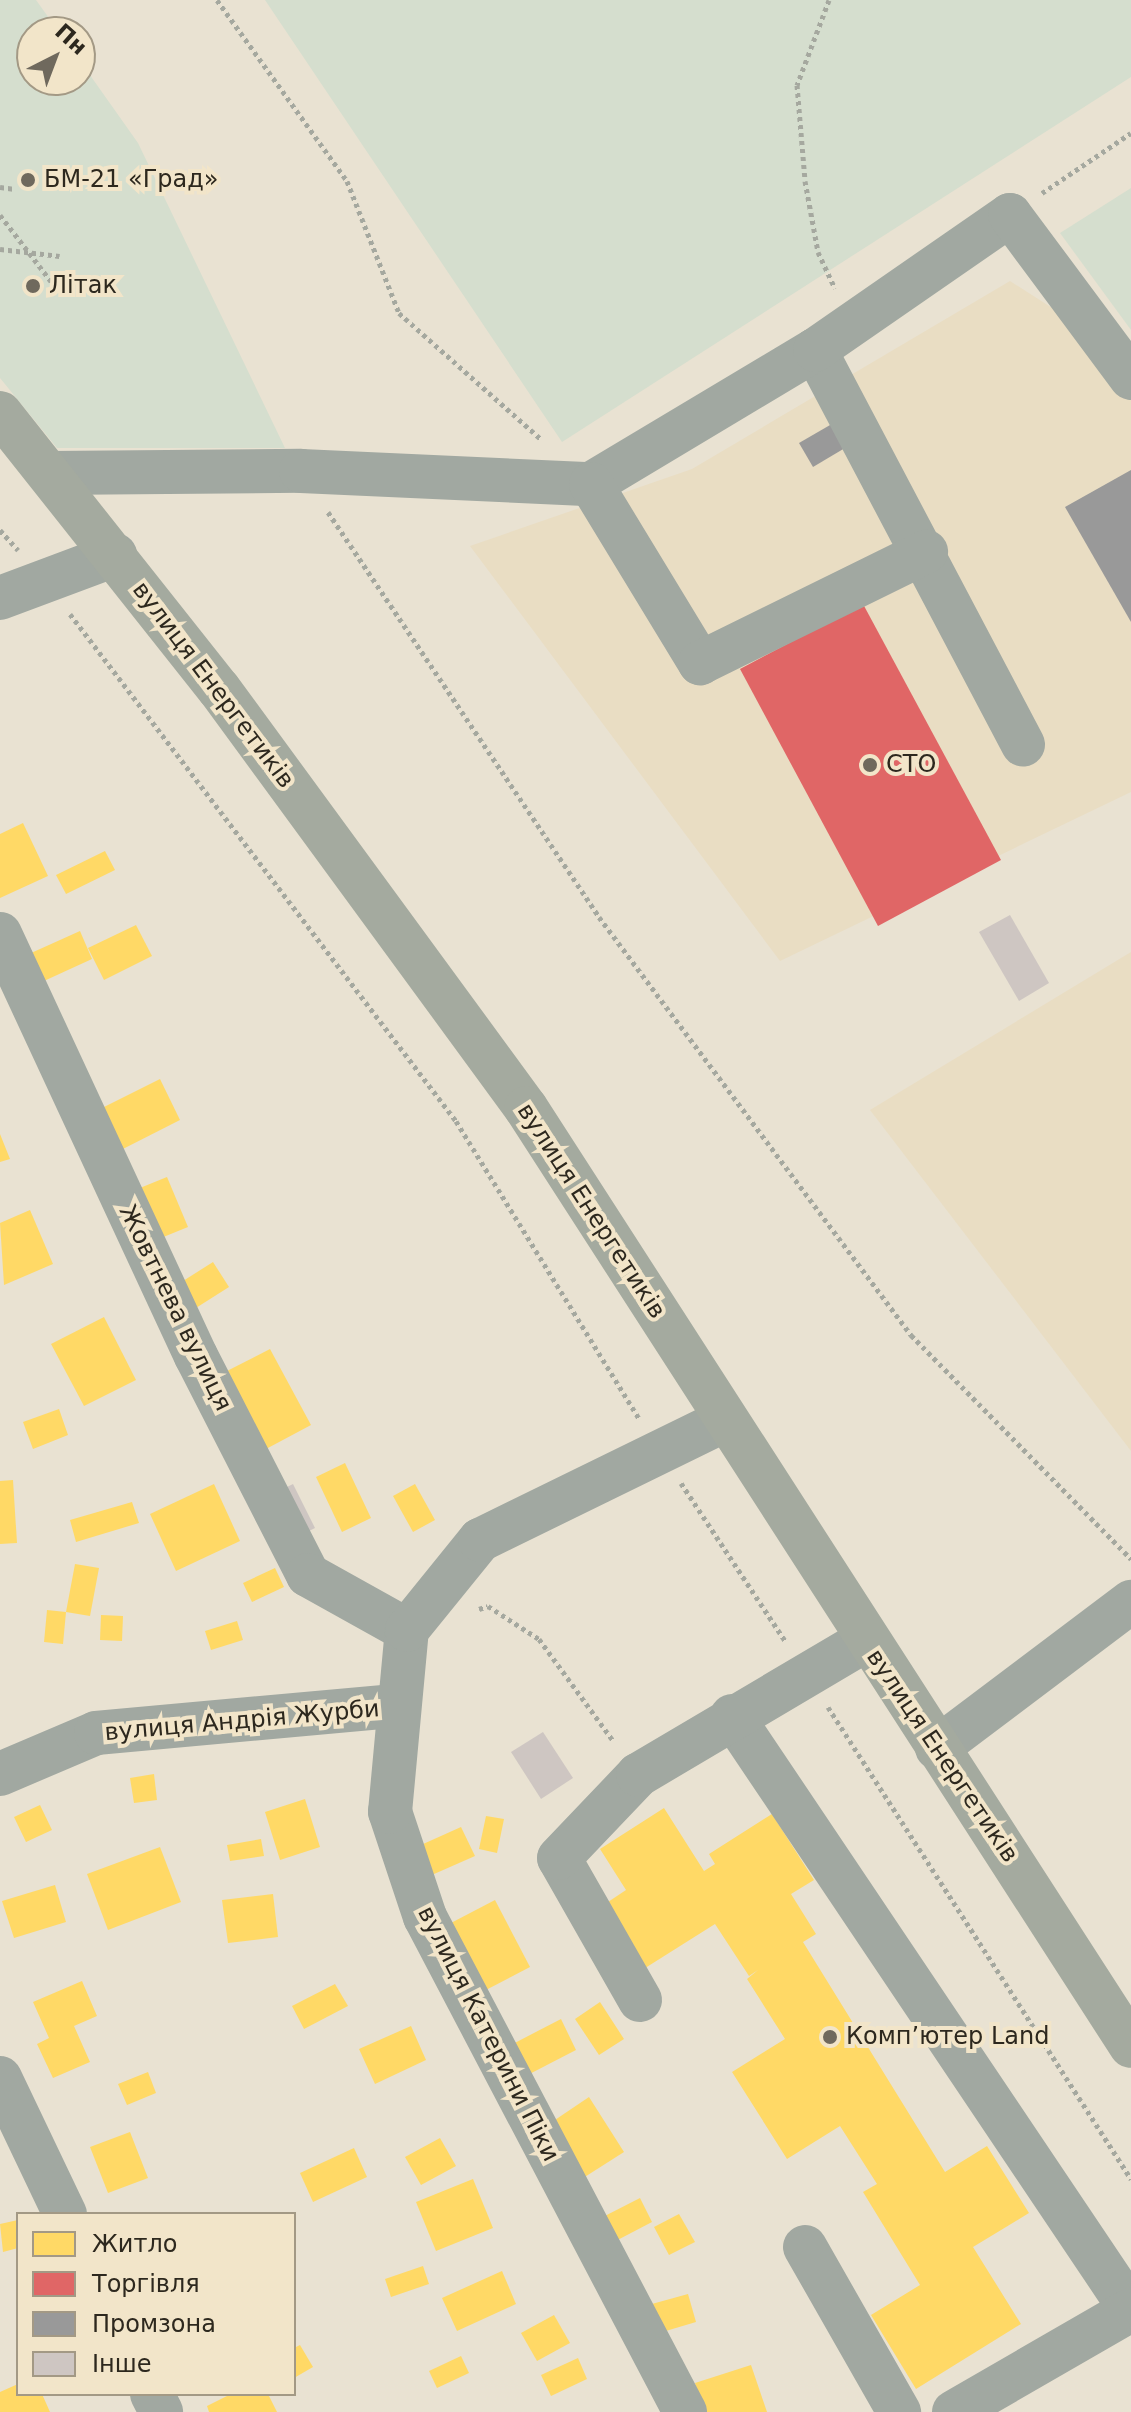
<!DOCTYPE html>
<html>
<head>
<meta charset="utf-8">
<style>
  body { margin:0 }
  #map { position:relative; width:1131px; height:2412px; overflow:hidden; background:#e9e2d2; font-family:"DejaVu Sans",sans-serif }
  div>[style] { position:absolute }
  .built>* { inset:0; background:#e9ddc3 }
  .green>* { inset:0; background:#d5dece }
  .homes>* { inset:0; background:#ffd966 }
  .shops>* { inset:0; background:#e06666 }
  .industry>* { inset:0; background:#999 }
  .building>* { inset:0; background:#cec6c2 }
  .path>* { height:5px; margin-top:-2.5px; transform-origin:0; background:repeating-linear-gradient(90deg,#a5a89f 0 4px,transparent 0 8px) }
  .minor>* { height:44px; margin:-22px; padding:0 22px; transform-origin:22px; border-radius:22px; background:#a1a8a1 }
  .major>* { height:44px; margin:-22px; padding:0 22px; transform-origin:22px; border-radius:22px; background:#a4aa9f }
  .dots>* { width:22px; height:22px; translate:-50% -50%; box-sizing:border-box; border:4px solid #f2e5c9; border-radius:50% }
  span { translate:-50% -50%; white-space:nowrap; text-align:center; line-height:1.15; -webkit-text-stroke:8px #f2e5c9; paint-order:stroke }
  .poi-label { font-size:24px; color:#2d281e }
  .left { translate:0 -50%; text-align:left }
  .street-label { font-size:24px; color:#2d281e }
  .legend { position:absolute; left:16px; top:2212px; width:280px; height:184px; box-sizing:border-box; background:#f2e5c9; border:2px solid #a39985; margin:0; padding:10px 14px; list-style:none; font-size:24px; color:#2d281e }
  .legend li { display:flex; align-items:center; gap:16px; height:40px }
  .legend b { width:40px; border:2px solid #a39985 }
  .north { position:absolute; left:16px; top:16px; width:80px; height:80px; box-sizing:border-box; background:#f2e5c9; border:2px solid #a39985; border-radius:50%; rotate:42deg; font-size:22px; font-weight:700; line-height:32px; text-align:center; color:#2d281e }
  .north::after { content:''; display:block; margin:auto; width:28px; height:36px; background:#6f695d; clip-path:polygon(50% 0,100% 100%,50% 72%,0 100%) }
</style>
</head>
<body>
<div id="map">
  <div class="built">
    <i style="clip-path:polygon(1010px 281px,1102px 340px,1131px 390px,1131px 792px,780px 961px,470px 546px,692px 469px)"></i>
    <i style="clip-path:polygon(1131px 952px,1131px 1451px,870px 1110px)"></i>
  </div>
  <div class="green">
    <i style="clip-path:polygon(0 0,36px 0,59px 32px,32px 32px,32px 80px,80px 80px,80px 61px,138px 143px,285px 448px,57px 448px,0 378px)"></i>
    <i style="clip-path:polygon(265px 0,1131px 0,1131px 77px,562px 442px)"></i>
    <i style="clip-path:polygon(1131px 188px,1131px 330px,1060px 233px)"></i>
  </div>
  <div class="homes">
    <i style="clip-path:polygon(23px 823px,48px 876px,0 898px,0 834px)"></i>
    <i style="clip-path:polygon(105px 851px,115px 870px,66px 894px,56px 875px)"></i>
    <i style="clip-path:polygon(136px 925px,152px 956px,104px 980px,88px 948px)"></i>
    <i style="clip-path:polygon(80px 931px,92px 959px,33px 986px,20px 958px)"></i>
    <i style="clip-path:polygon(160px 1079px,180px 1120px,115px 1153px,94px 1112px)"></i>
    <i style="clip-path:polygon(0 1134px,10px 1159px,0 1162px)"></i>
    <i style="clip-path:polygon(167px 1177px,188px 1227px,156px 1240px,135px 1190px)"></i>
    <i style="clip-path:polygon(30px 1210px,53px 1264px,4px 1285px,0 1223px)"></i>
    <i style="clip-path:polygon(213px 1262px,229px 1287px,188px 1313px,172px 1288px)"></i>
    <i style="clip-path:polygon(104px 1317px,136px 1380px,84px 1406px,51px 1344px)"></i>
    <i style="clip-path:polygon(270px 1349px,311px 1425px,266px 1449px,225px 1372px)"></i>
    <i style="clip-path:polygon(59px 1409px,68px 1435px,33px 1449px,23px 1422px)"></i>
    <i style="clip-path:polygon(345px 1463px,371px 1518px,342px 1532px,316px 1477px)"></i>
    <i style="clip-path:polygon(13px 1480px,17px 1543px,0 1544px,0 1481px)"></i>
    <i style="clip-path:polygon(214px 1484px,240px 1541px,176px 1571px,150px 1514px)"></i>
    <i style="clip-path:polygon(415px 1484px,435px 1520px,413px 1532px,393px 1496px)"></i>
    <i style="clip-path:polygon(132px 1502px,139px 1523px,76px 1542px,70px 1520px)"></i>
    <i style="clip-path:polygon(75px 1564px,99px 1568px,90px 1616px,66px 1612px)"></i>
    <i style="clip-path:polygon(275px 1568px,284px 1587px,252px 1602px,243px 1583px)"></i>
    <i style="clip-path:polygon(47px 1610px,66px 1612px,63px 1644px,44px 1642px)"></i>
    <i style="clip-path:polygon(101px 1615px,123px 1616px,122px 1641px,100px 1640px)"></i>
    <i style="clip-path:polygon(237px 1621px,243px 1640px,211px 1650px,205px 1631px)"></i>
    <i style="clip-path:polygon(154px 1774px,157px 1800px,134px 1803px,130px 1778px)"></i>
    <i style="clip-path:polygon(305px 1799px,320px 1847px,280px 1860px,265px 1812px)"></i>
    <i style="clip-path:polygon(40px 1805px,52px 1830px,26px 1842px,14px 1817px)"></i>
    <i style="clip-path:polygon(664px 1808px,704px 1871px,715px 1864px,709px 1854px,772px 1814px,814px 1880px,791px 1894px,816px 1934px,803px 1942px,945px 2172px,987px 2146px,1029px 2213px,973px 2247px,1021px 2324px,916px 2389px,871px 2315px,920px 2285px,863px 2192px,877px 2184px,840px 2126px,787px 2159px,732px 2072px,785px 2039px,747px 1979px,758px 1970px,749px 1976px,715px 1924px,642px 1970px,602px 1906px,626px 1890px,600px 1849px)"></i>
    <i style="clip-path:polygon(486px 1816px,504px 1819px,497px 1853px,479px 1849px)"></i>
    <i style="clip-path:polygon(461px 1827px,475px 1856px,425px 1878px,412px 1849px)"></i>
    <i style="clip-path:polygon(261px 1839px,264px 1856px,230px 1861px,227px 1845px)"></i>
    <i style="clip-path:polygon(160px 1847px,181px 1902px,108px 1930px,87px 1874px)"></i>
    <i style="clip-path:polygon(55px 1885px,66px 1922px,14px 1938px,2px 1901px)"></i>
    <i style="clip-path:polygon(273px 1894px,278px 1937px,228px 1943px,222px 1900px)"></i>
    <i style="clip-path:polygon(495px 1900px,530px 1967px,484px 1991px,449px 1924px)"></i>
    <i style="clip-path:polygon(82px 1981px,97px 2016px,74px 2026px,90px 2062px,53px 2078px,37px 2044px,49px 2038px,33px 2002px)"></i>
    <i style="clip-path:polygon(335px 1984px,348px 2006px,304px 2029px,292px 2006px)"></i>
    <i style="clip-path:polygon(600px 2002px,624px 2039px,599px 2055px,575px 2019px)"></i>
    <i style="clip-path:polygon(561px 2019px,576px 2050px,516px 2081px,501px 2050px)"></i>
    <i style="clip-path:polygon(411px 2026px,426px 2060px,375px 2084px,359px 2049px)"></i>
    <i style="clip-path:polygon(148px 2072px,156px 2093px,127px 2105px,118px 2084px)"></i>
    <i style="clip-path:polygon(589px 2097px,624px 2152px,580px 2180px,546px 2126px)"></i>
    <i style="clip-path:polygon(130px 2132px,148px 2178px,108px 2193px,90px 2147px)"></i>
    <i style="clip-path:polygon(440px 2138px,456px 2166px,421px 2185px,405px 2157px)"></i>
    <i style="clip-path:polygon(354px 2148px,367px 2177px,313px 2202px,300px 2173px)"></i>
    <i style="clip-path:polygon(473px 2179px,493px 2228px,436px 2251px,416px 2202px)"></i>
    <i style="clip-path:polygon(640px 2198px,652px 2222px,608px 2245px,595px 2221px)"></i>
    <i style="clip-path:polygon(679px 2214px,695px 2242px,669px 2255px,654px 2227px)"></i>
    <i style="clip-path:polygon(18px 2220px,18px 2248px,3px 2252px,0 2224px)"></i>
    <i style="clip-path:polygon(423px 2266px,429px 2284px,391px 2297px,385px 2279px)"></i>
    <i style="clip-path:polygon(502px 2271px,516px 2304px,457px 2331px,442px 2298px)"></i>
    <i style="clip-path:polygon(688px 2294px,696px 2322px,649px 2336px,641px 2307px)"></i>
    <i style="clip-path:polygon(554px 2315px,570px 2343px,537px 2361px,521px 2333px)"></i>
    <i style="clip-path:polygon(300px 2345px,313px 2367px,294px 2378px,294px 2348px)"></i>
    <i style="clip-path:polygon(461px 2356px,469px 2373px,437px 2388px,429px 2371px)"></i>
    <i style="clip-path:polygon(578px 2358px,587px 2379px,551px 2396px,541px 2375px)"></i>
    <i style="clip-path:polygon(751px 2365px,767px 2412px,704px 2412px,695px 2383px)"></i>
    <i style="clip-path:polygon(18px 2384px,18px 2394px,42px 2394px,50px 2412px,0 2412px,0 2392px)"></i>
    <i style="clip-path:polygon(231px 2394px,268px 2394px,277px 2412px,209px 2412px,207px 2406px)"></i>
  </div>
  <div class="shops">
    <i style="clip-path:polygon(863px 604px,1001px 860px,878px 926px,740px 669px)"></i>
  </div>
  <div class="industry">
    <i style="clip-path:polygon(837px 421px,850px 445px,813px 467px,799px 443px)"></i>
    <i style="clip-path:polygon(1131px 470px,1131px 622px,1065px 507px)"></i>
  </div>
  <div class="building">
    <i style="clip-path:polygon(1010px 915px,1049px 983px,1019px 1001px,979px 932px)"></i>
    <i style="clip-path:polygon(293px 1484px,315px 1528px,295px 1538px,273px 1494px)"></i>
    <i style="clip-path:polygon(543px 1732px,573px 1778px,541px 1799px,511px 1752px)"></i>
  </div>
  <div class="path">
    <i style="left:217px;top:0;width:223px;rotate:54.3deg"></i>
    <i style="left:347px;top:181px;width:142px;rotate:68.5deg"></i>
    <i style="left:399px;top:313px;width:191px;rotate:41.6deg"></i>
    <i style="left:829px;top:0;width:91px;rotate:110.6deg"></i>
    <i style="left:797px;top:85px;width:96px;rotate:85.2deg"></i>
    <i style="left:805px;top:181px;width:72px;rotate:79.6deg"></i>
    <i style="left:818px;top:252px;width:40px;rotate:65deg"></i>
    <i style="left:0;top:187px;width:15px;rotate:8deg"></i>
    <i style="left:1042px;top:193px;width:107px;rotate:-34deg"></i>
    <i style="left:0;top:215px;width:93px;rotate:52.4deg"></i>
    <i style="left:0;top:249px;width:60px;rotate:6.7deg"></i>
    <i style="left:328px;top:512px;width:487px;rotate:56.2deg"></i>
    <i style="left:599px;top:917px;width:522px;rotate:53.26deg"></i>
    <i style="left:911px;top:1335px;width:314px;rotate:45.5deg"></i>
    <i style="left:0;top:530px;width:27px;rotate:48deg"></i>
    <i style="left:70px;top:614px;width:637px;rotate:52.72deg"></i>
    <i style="left:456px;top:1121px;width:349px;rotate:58.4deg"></i>
    <i style="left:681px;top:1483px;width:191px;rotate:56.6deg"></i>
    <i style="left:479px;top:1609px;width:9px;rotate:-18deg"></i>
    <i style="left:488px;top:1606px;width:61px;rotate:32.9deg"></i>
    <i style="left:539px;top:1639px;width:127px;rotate:53.9deg"></i>
    <i style="left:828px;top:1707px;width:561px;rotate:57.3deg"></i>
  </div>
  <div class="minor">
    <i style="left:815px;top:350px;width:446px;rotate:62.2deg"></i>
    <i style="left:49px;top:473px;width:252px;rotate:-0.5deg"></i>
    <i style="left:301px;top:471px;width:290px;rotate:2.6deg"></i>
    <i style="left:591px;top:484px;width:261px;rotate:-30.9deg"></i>
    <i style="left:815px;top:350px;width:237px;rotate:-34.7deg"></i>
    <i style="left:1010px;top:215px;width:203px;rotate:53.4deg"></i>
    <i style="left:591px;top:484px;width:210px;rotate:58.7deg"></i>
    <i style="left:700px;top:663px;width:252px;rotate:-26.2deg"></i>
    <i style="left:0;top:598px;width:123px;rotate:-20.5deg"></i>
    <i style="left:0;top:934px;width:465px;rotate:65.1deg"></i>
    <i style="left:196px;top:1356px;width:246px;rotate:62.9deg"></i>
    <i style="left:308px;top:1575px;width:113px;rotate:29.1deg"></i>
    <i style="left:732px;top:1716px;width:716px;rotate:56.11deg"></i>
    <i style="left:937px;top:1748px;width:243px;rotate:-37deg"></i>
    <i style="left:0;top:1774px;width:104px;rotate:-23.1deg"></i>
    <i style="left:96px;top:1733px;width:300px;rotate:-5.2deg"></i>
    <i style="left:640px;top:2000px;width:163px;rotate:-119.7deg"></i>
    <i style="left:559px;top:1858px;width:115px;rotate:-46.4deg"></i>
    <i style="left:638px;top:1775px;width:264px;rotate:-30.6deg"></i>
    <i style="left:0;top:2078px;width:151px;rotate:64.5deg"></i>
    <i style="left:805px;top:2247px;width:190px;rotate:60.3deg"></i>
    <i style="left:152px;top:2394px;width:20px;rotate:63deg"></i>
    <i style="left:685px;top:2412px;width:559px;rotate:-117.71deg"></i>
    <i style="left:425px;top:1917px;width:111px;rotate:-108.4deg"></i>
    <i style="left:390px;top:1812px;width:183px;rotate:-84.7deg"></i>
    <i style="left:407px;top:1630px;width:116px;rotate:-51deg"></i>
    <i style="left:480px;top:1540px;width:273px;rotate:-26.1deg"></i>
    <i style="left:954px;top:2412px;width:204px;rotate:-30deg"></i>
  </div>
  <div class="major">
    <i style="left:0;top:413px;width:352px;rotate:51.6deg"></i>
    <i style="left:219px;top:689px;width:519px;rotate:53.77deg"></i>
    <i style="left:526px;top:1108px;width:1116px;rotate:57.18deg"></i>
  </div>
  <div class="dots">
    <i style="left:28px;top:180px;background:#6f695d"></i>
    <i style="left:33px;top:286px;background:#6f695d"></i>
    <i style="left:870px;top:765px;background:#6f695d"></i>
    <i style="left:830px;top:2037px;background:#6f695d"></i>
  </div>
  <div class="poi-label">
    <span class="left" style="left:44px;top:180px">БМ-21 «Град»</span>
    <span class="left" style="left:49px;top:286px">Літак</span>
    <span class="left" style="left:886px;top:765px">СТО</span>
    <span class="left" style="left:846px;top:2037px">Комп’ютер Land</span>
  </div>
  <div class="street-label">
    <span style="left:213px;top:685px;rotate:53deg">вулиця Енергетиків</span>
    <span style="left:591px;top:1211px;rotate:57deg">вулиця Енергетиків</span>
    <span style="left:175px;top:1308px;rotate:64deg">Жовтнева вулиця</span>
    <span style="left:242px;top:1721px;rotate:-5deg">вулиця Андрія Журби</span>
    <span style="left:942px;top:1756px;rotate:56deg">вулиця Енергетиків</span>
    <span style="left:488px;top:2034px;rotate:63deg">вулиця Катерини Піки</span>
  </div>
  <ul class="legend">
  <li><b style="height:22px;background:#ffd966"></b>Житло</li>
  <li><b style="height:22px;background:#e06666"></b>Торгівля</li>
  <li><b style="height:22px;background:#999"></b>Промзона</li>
  <li><b style="height:22px;background:#cec6c2"></b>Інше</li>
  </ul>
  <div class="north">Пн</div>
</div>
</body>
</html>
